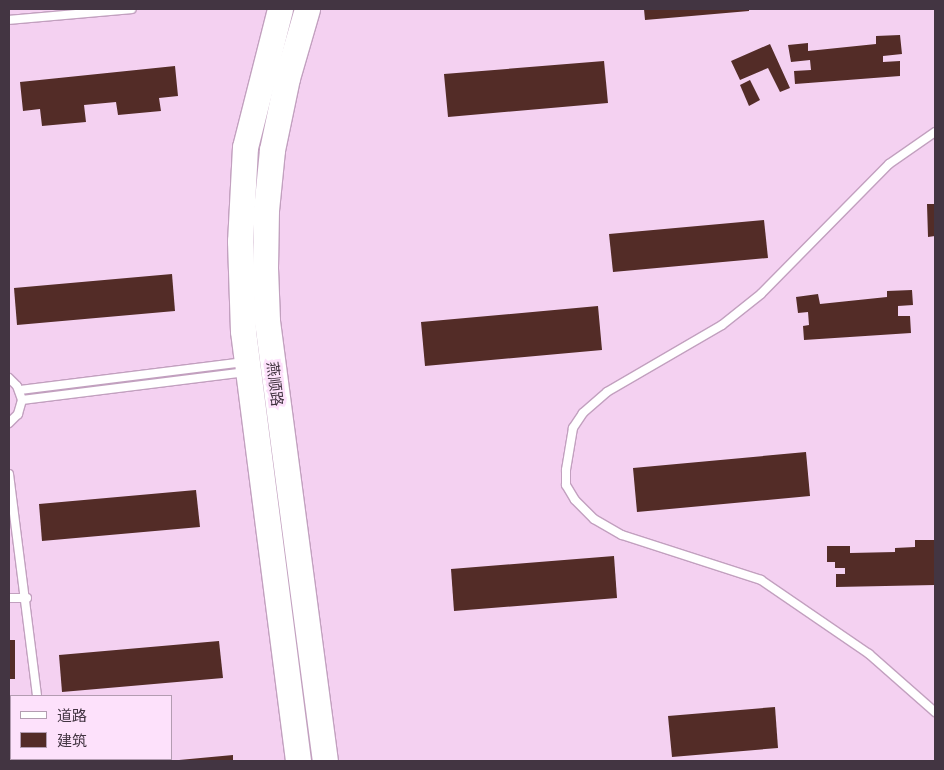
<!DOCTYPE html>
<html>
<head>
<meta charset="utf-8">
<style>
  body { margin:0 }
  #map { position:relative; width:944px; height:770px; overflow:hidden; background:#f4d1f1; font-family:Commissioner,"Noto Sans SC",sans-serif }
  div>[style] { position:absolute }
  .building>* { inset:0; background:#532c27 }
  .roads { filter:drop-shadow(1px 0 #c2a0bf) drop-shadow(-1px 0 #c2a0bf) drop-shadow(0 1px #c2a0bf) drop-shadow(0 -1px #c2a0bf) }
  .service>* { height:8px; margin:-4px; padding:0 4px; transform-origin:4px; border-radius:4px; background:#fff }
  .primary>* { height:25px; margin:-12.5px; padding:0 12.5px; transform-origin:12.5px; border-radius:12.5px; background:#fff }
  span { translate:-50% -50%; white-space:nowrap; text-align:center; line-height:1.15; -webkit-text-stroke:5px #fde1fb; paint-order:stroke }
  .street-label { font-size:15px; color:#433542 }
  .frame { position:absolute; inset:0; border:10px solid #433542; pointer-events:none }
  .legend { position:absolute; left:10px; top:695px; width:162px; height:65px; box-sizing:border-box; background:#fde1fb; border:1px solid #b39cb1; margin:0; padding:6px 9px; list-style:none; font-size:15px; color:#433542 }
  .legend li { display:flex; align-items:center; gap:10px; height:25px }
  .legend b { width:25px; border:1px solid #b39cb1 }
</style>
</head>
<body>
<div id="map">
  <div class="building">
    <i style="clip-path:polygon(644px 9px,749px 9px,749px 11px,645px 20px)"></i>
    <i style="clip-path:polygon(900px 35px,902px 54px,883px 56px,883px 62px,900px 61px,900px 76px,795px 84px,794px 71px,811px 70px,810px 60px,791px 62px,788px 45px,808px 43px,808px 51px,876px 44px,876px 36px)"></i>
    <i style="clip-path:polygon(770px 44px,790px 88px,780px 92px,768px 68px,740px 80px,731px 61px)"></i>
    <i style="clip-path:polygon(604px 61px,608px 103px,448px 117px,444px 74px)"></i>
    <i style="clip-path:polygon(175px 66px,178px 96px,159px 98px,161px 111px,118px 115px,116px 102px,84px 105px,86px 122px,42px 126px,40px 109px,23px 111px,20px 82px)"></i>
    <i style="clip-path:polygon(750px 80px,760px 100px,749px 106px,740px 85px)"></i>
    <i style="clip-path:polygon(927px 204px,935px 204px,935px 236px,928px 237px)"></i>
    <i style="clip-path:polygon(764px 220px,768px 258px,613px 272px,609px 234px)"></i>
    <i style="clip-path:polygon(172px 274px,175px 311px,17px 325px,14px 288px)"></i>
    <i style="clip-path:polygon(912px 290px,913px 305px,898px 306px,898px 316px,910px 316px,911px 333px,804px 340px,803px 326px,809px 325px,808px 312px,798px 313px,796px 297px,818px 294px,820px 304px,887px 297px,887px 291px)"></i>
    <i style="clip-path:polygon(598px 306px,602px 350px,425px 366px,421px 322px)"></i>
    <i style="clip-path:polygon(806px 452px,810px 496px,637px 512px,633px 468px)"></i>
    <i style="clip-path:polygon(196px 490px,200px 527px,42px 541px,39px 504px)"></i>
    <i style="clip-path:polygon(915px 540px,935px 540px,935px 585px,836px 587px,836px 574px,845px 574px,845px 568px,835px 568px,835px 562px,827px 562px,827px 546px,850px 546px,850px 553px,895px 552px,895px 548px,915px 547px)"></i>
    <i style="clip-path:polygon(614px 556px,617px 598px,454px 611px,451px 569px)"></i>
    <i style="clip-path:polygon(9px 640px,15px 640px,15px 679px,9px 679px)"></i>
    <i style="clip-path:polygon(219px 641px,223px 678px,62px 692px,59px 655px)"></i>
    <i style="clip-path:polygon(775px 707px,778px 748px,672px 757px,668px 716px)"></i>
    <i style="clip-path:polygon(233px 755px,233px 761px,179px 761px,179px 760px)"></i>
  </div>
  <div class="roads">
    <div class="service">
      <i style="left:9px;top:20px;width:123px;rotate:-5.1deg"></i>
      <i style="left:935px;top:132px;width:56px;rotate:145.2deg"></i>
      <i style="left:889px;top:164px;width:182px;rotate:134.6deg"></i>
      <i style="left:761px;top:294px;width:50px;rotate:141.5deg"></i>
      <i style="left:722px;top:325px;width:133px;rotate:149.8deg"></i>
      <i style="left:607px;top:392px;width:32px;rotate:139deg"></i>
      <i style="left:583px;top:413px;width:18px;rotate:124deg"></i>
      <i style="left:573px;top:428px;width:43px;rotate:99.5deg"></i>
      <i style="left:566px;top:470px;width:15px;rotate:90deg"></i>
      <i style="left:566px;top:485px;width:17px;rotate:59deg"></i>
      <i style="left:575px;top:500px;width:27px;rotate:45deg"></i>
      <i style="left:594px;top:519px;width:32px;rotate:30deg"></i>
      <i style="left:622px;top:535px;width:146px;rotate:17.9deg"></i>
      <i style="left:761px;top:580px;width:131px;rotate:34.4deg"></i>
      <i style="left:869px;top:654px;width:88px;rotate:41.3deg"></i>
      <i style="left:9px;top:378px;width:11px;rotate:45deg"></i>
      <i style="left:17px;top:386px;width:15px;rotate:70deg"></i>
      <i style="left:22px;top:400px;width:15px;rotate:106deg"></i>
      <i style="left:18px;top:414px;width:13px;rotate:135deg"></i>
      <i style="left:20px;top:390px;width:226px;rotate:-7.1deg"></i>
      <i style="left:22px;top:400px;width:226px;rotate:-7.1deg"></i>
      <i style="left:9px;top:474px;width:224px;rotate:82.8deg"></i>
      <i style="left:9px;top:598px;width:18px"></i>
      <i style="left:9px;top:744px;width:2px;rotate:27deg"></i>
    </div>
    <div class="primary">
      <i style="left:280px;top:9px;width:142px;rotate:104.2deg"></i>
      <i style="left:245px;top:147px;width:94px;rotate:93deg"></i>
      <i style="left:240px;top:241px;width:90px;rotate:88.1deg"></i>
      <i style="left:243px;top:331px;width:434px;rotate:82.7deg"></i>
      <i style="left:307px;top:9px;width:72px;rotate:106.2deg"></i>
      <i style="left:287px;top:78px;width:74px;rotate:101.8deg"></i>
      <i style="left:272px;top:150px;width:60px;rotate:95.7deg"></i>
      <i style="left:266px;top:210px;width:58px;rotate:91deg"></i>
      <i style="left:265px;top:268px;width:53px;rotate:87.8deg"></i>
      <i style="left:267px;top:321px;width:444px;rotate:82.5deg"></i>
    </div>
  </div>
  <div class="street-label">
    <span style="left:275px;top:384px;rotate:83deg">燕顺路</span>
  </div>
  <div class="frame"></div>
  <ul class="legend">
  <li><b style="height:6px;background:#fff"></b>道路</li>
  <li><b style="height:14px;background:#532c27"></b>建筑</li>
  </ul>
</div>
</body>
</html>
